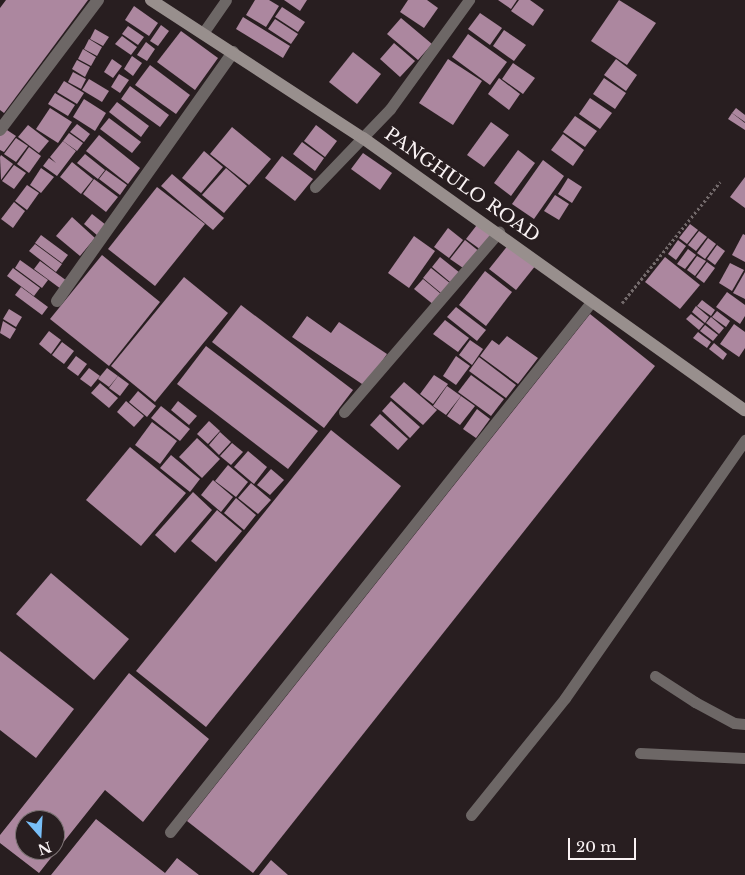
<!DOCTYPE html>
<html>
<head>
<meta charset="utf-8">
<style>
  body { margin:0 }
  #map { position:relative; width:745px; height:875px; overflow:hidden; background:#281e20; font-family:"Libre Baskerville",serif }
  div>[style] { position:absolute }
  .building>* { inset:0; background:#ac879f }
  .path>* { height:3px; margin-top:-1.5px; transform-origin:0; background:repeating-linear-gradient(90deg,#736a6b 0 2.5px,transparent 0 5px) }
  .service>* { height:11px; margin:-5.5px; padding:0 5.5px; transform-origin:5.5px; border-radius:5.5px; background:#6d6766 }
  .minor>* { height:12px; margin:-6px; padding:0 6px; transform-origin:6px; border-radius:6px; background:#6d6766 }
  .secondary>* { height:12px; margin:-6px; padding:0 6px; transform-origin:6px; border-radius:6px; background:#988f8d }
  span { translate:-50% -50%; white-space:nowrap; text-align:center; line-height:1.15; -webkit-text-stroke:5px #281e20; paint-order:stroke }
  .street-label { font-size:18px; color:#f9f2f3 }
  .north { position:absolute; left:15px; top:810px; width:50px; height:50px; box-sizing:border-box; background:#281e20; border:1px solid #7c7374; border-radius:50%; rotate:161deg; font-size:14px; font-weight:700; line-height:20px; text-align:center; color:#f9f2f3 }
  .north::after { content:''; display:block; margin:auto; width:18px; height:22px; background:#78bff8; clip-path:polygon(50% 0,100% 100%,50% 72%,0 100%) }
  .scale { position:absolute; left:568px; top:838px; width:68px; height:22px; box-sizing:border-box; border:2px solid #f9f2f3; border-top:0; padding-left:6px; font-size:15px; line-height:18px; white-space:nowrap; color:#f9f2f3; -webkit-text-stroke:4px #281e20; paint-order:stroke }
</style>
</head>
<body>
<div id="map">
  <div class="building">
    <i style="clip-path:polygon(6px 0,88px 0,4px 113px,0 110px,0 8px)"></i>
    <i style="clip-path:polygon(255px 0,269px 0,279px 6px,266px 27px,246px 15px)"></i>
    <i style="clip-path:polygon(284px 0,307px 0,300px 11px)"></i>
    <i style="clip-path:polygon(408px 0,427px 0,438px 8px,424px 28px,400px 12px)"></i>
    <i style="clip-path:polygon(498px 0,517px 0,511px 9px)"></i>
    <i style="clip-path:polygon(519px 0,530px 0,544px 10px,533px 26px,511px 11px)"></i>
    <i style="clip-path:polygon(619px 0,656px 23px,627px 65px,591px 41px)"></i>
    <i style="clip-path:polygon(134px 6px,158px 23px,149px 36px,125px 20px)"></i>
    <i style="clip-path:polygon(282px 7px,305px 22px,298px 32px,275px 17px)"></i>
    <i style="clip-path:polygon(480px 13px,502px 28px,490px 45px,468px 29px)"></i>
    <i style="clip-path:polygon(243px 17px,290px 46px,283px 58px,236px 29px)"></i>
    <i style="clip-path:polygon(401px 18px,432px 44px,418px 60px,387px 34px)"></i>
    <i style="clip-path:polygon(275px 19px,298px 34px,291px 44px,268px 29px)"></i>
    <i style="clip-path:polygon(161px 25px,169px 31px,158px 46px,150px 41px)"></i>
    <i style="clip-path:polygon(128px 26px,144px 37px,138px 45px,122px 34px)"></i>
    <i style="clip-path:polygon(95px 29px,109px 37px,103px 46px,90px 39px)"></i>
    <i style="clip-path:polygon(504px 30px,526px 45px,514px 61px,493px 46px)"></i>
    <i style="clip-path:polygon(181px 31px,218px 58px,195px 90px,157px 62px)"></i>
    <i style="clip-path:polygon(468px 34px,507px 62px,490px 85px,452px 57px)"></i>
    <i style="clip-path:polygon(122px 36px,137px 47px,131px 55px,115px 44px)"></i>
    <i style="clip-path:polygon(89px 39px,102px 47px,97px 56px,84px 49px)"></i>
    <i style="clip-path:polygon(146px 42px,155px 49px,147px 61px,137px 55px)"></i>
    <i style="clip-path:polygon(394px 43px,415px 61px,400px 77px,380px 59px)"></i>
    <i style="clip-path:polygon(83px 49px,96px 57px,91px 66px,78px 59px)"></i>
    <i style="clip-path:polygon(353px 52px,381px 74px,357px 104px,329px 82px)"></i>
    <i style="clip-path:polygon(132px 56px,142px 63px,133px 76px,124px 69px)"></i>
    <i style="clip-path:polygon(112px 59px,122px 66px,113px 78px,104px 72px)"></i>
    <i style="clip-path:polygon(448px 59px,482px 81px,453px 125px,419px 103px)"></i>
    <i style="clip-path:polygon(616px 59px,637px 75px,626px 91px,604px 75px)"></i>
    <i style="clip-path:polygon(77px 60px,90px 67px,85px 77px,72px 69px)"></i>
    <i style="clip-path:polygon(513px 63px,535px 78px,523px 94px,502px 79px)"></i>
    <i style="clip-path:polygon(150px 65px,190px 95px,176px 114px,135px 85px)"></i>
    <i style="clip-path:polygon(73px 72px,86px 79px,81px 89px,68px 82px)"></i>
    <i style="clip-path:polygon(119px 74px,129px 80px,120px 93px,111px 87px)"></i>
    <i style="clip-path:polygon(499px 78px,520px 94px,509px 110px,488px 94px)"></i>
    <i style="clip-path:polygon(604px 78px,626px 93px,615px 109px,593px 94px)"></i>
    <i style="clip-path:polygon(89px 79px,109px 91px,102px 102px,82px 90px)"></i>
    <i style="clip-path:polygon(64px 81px,84px 93px,77px 104px,57px 92px)"></i>
    <i style="clip-path:polygon(130px 86px,169px 115px,160px 127px,121px 99px)"></i>
    <i style="clip-path:polygon(55px 93px,75px 105px,68px 116px,48px 104px)"></i>
    <i style="clip-path:polygon(590px 98px,612px 113px,600px 129px,579px 114px)"></i>
    <i style="clip-path:polygon(84px 99px,106px 113px,95px 131px,73px 117px)"></i>
    <i style="clip-path:polygon(117px 102px,149px 126px,141px 137px,109px 112px)"></i>
    <i style="clip-path:polygon(50px 108px,72px 122px,58px 143px,36px 129px)"></i>
    <i style="clip-path:polygon(736px 108px,745px 115px,745px 122px,732px 113px)"></i>
    <i style="clip-path:polygon(732px 113px,745px 123px,745px 130px,728px 119px)"></i>
    <i style="clip-path:polygon(575px 116px,597px 131px,585px 147px,563px 132px)"></i>
    <i style="clip-path:polygon(109px 118px,141px 142px,132px 153px,100px 129px)"></i>
    <i style="clip-path:polygon(491px 122px,509px 135px,484px 167px,467px 155px)"></i>
    <i style="clip-path:polygon(77px 124px,90px 134px,84px 142px,70px 132px)"></i>
    <i style="clip-path:polygon(28px 125px,49px 141px,39px 153px,18px 137px)"></i>
    <i style="clip-path:polygon(316px 125px,337px 141px,325px 157px,304px 141px)"></i>
    <i style="clip-path:polygon(232px 127px,271px 159px,249px 185px,210px 154px)"></i>
    <i style="clip-path:polygon(4px 128px,16px 136px,4px 152px,0 150px,0 133px)"></i>
    <i style="clip-path:polygon(69px 133px,83px 143px,77px 151px,63px 141px)"></i>
    <i style="clip-path:polygon(563px 134px,584px 150px,573px 166px,551px 150px)"></i>
    <i style="clip-path:polygon(99px 135px,140px 168px,128px 184px,86px 151px)"></i>
    <i style="clip-path:polygon(16px 138px,28px 146px,16px 162px,4px 154px)"></i>
    <i style="clip-path:polygon(63px 141px,76px 151px,57px 176px,43px 166px,49px 158px,56px 163px,50px 157px)"></i>
    <i style="clip-path:polygon(302px 142px,324px 158px,315px 171px,293px 154px)"></i>
    <i style="clip-path:polygon(29px 147px,41px 156px,29px 173px,17px 164px)"></i>
    <i style="clip-path:polygon(518px 150px,535px 163px,511px 196px,494px 183px)"></i>
    <i style="clip-path:polygon(204px 151px,223px 167px,201px 193px,182px 178px)"></i>
    <i style="clip-path:polygon(363px 153px,392px 173px,380px 190px,351px 169px)"></i>
    <i style="clip-path:polygon(85px 154px,105px 170px,98px 179px,77px 163px)"></i>
    <i style="clip-path:polygon(1px 155px,13px 164px,1px 180px,0 157px)"></i>
    <i style="clip-path:polygon(282px 156px,313px 179px,295px 201px,265px 178px)"></i>
    <i style="clip-path:polygon(543px 160px,564px 176px,534px 219px,512px 204px)"></i>
    <i style="clip-path:polygon(72px 162px,93px 179px,81px 194px,60px 177px)"></i>
    <i style="clip-path:polygon(14px 165px,26px 173px,14px 189px,2px 181px)"></i>
    <i style="clip-path:polygon(41px 168px,54px 177px,41px 193px,30px 185px)"></i>
    <i style="clip-path:polygon(226px 168px,247px 186px,224px 213px,202px 195px)"></i>
    <i style="clip-path:polygon(106px 170px,127px 185px,120px 195px,99px 179px)"></i>
    <i style="clip-path:polygon(172px 174px,224px 218px,213px 230px,161px 186px)"></i>
    <i style="clip-path:polygon(745px 177px,745px 208px,730px 197px)"></i>
    <i style="clip-path:polygon(568px 178px,582px 187px,572px 203px,558px 194px)"></i>
    <i style="clip-path:polygon(94px 179px,118px 197px,106px 212px,83px 194px)"></i>
    <i style="clip-path:polygon(27px 185px,39px 193px,27px 210px,15px 201px)"></i>
    <i style="clip-path:polygon(157px 187px,205px 224px,155px 286px,108px 249px)"></i>
    <i style="clip-path:polygon(555px 195px,569px 204px,559px 220px,544px 211px)"></i>
    <i style="clip-path:polygon(14px 202px,25px 211px,13px 228px,1px 219px)"></i>
    <i style="clip-path:polygon(92px 214px,106px 225px,98px 236px,84px 224px)"></i>
    <i style="clip-path:polygon(72px 217px,95px 238px,80px 256px,56px 236px)"></i>
    <i style="clip-path:polygon(480px 221px,495px 232px,481px 250px,466px 239px)"></i>
    <i style="clip-path:polygon(690px 224px,698px 230px,687px 244px,679px 238px)"></i>
    <i style="clip-path:polygon(448px 228px,463px 240px,449px 258px,434px 247px)"></i>
    <i style="clip-path:polygon(699px 231px,707px 237px,696px 251px,688px 245px)"></i>
    <i style="clip-path:polygon(743px 234px,745px 235px,745px 262px,732px 255px)"></i>
    <i style="clip-path:polygon(41px 235px,68px 255px,62px 263px,35px 243px)"></i>
    <i style="clip-path:polygon(414px 236px,435px 251px,409px 288px,388px 273px)"></i>
    <i style="clip-path:polygon(708px 238px,716px 244px,705px 259px,697px 253px)"></i>
    <i style="clip-path:polygon(465px 240px,480px 252px,466px 270px,450px 259px)"></i>
    <i style="clip-path:polygon(678px 240px,686px 246px,676px 260px,668px 254px)"></i>
    <i style="clip-path:polygon(35px 244px,62px 264px,56px 272px,29px 251px)"></i>
    <i style="clip-path:polygon(509px 244px,536px 265px,516px 290px,489px 269px)"></i>
    <i style="clip-path:polygon(717px 245px,725px 251px,715px 265px,707px 259px)"></i>
    <i style="clip-path:polygon(688px 249px,696px 255px,685px 269px,677px 264px)"></i>
    <i style="clip-path:polygon(102px 255px,160px 302px,109px 366px,50px 319px)"></i>
    <i style="clip-path:polygon(697px 256px,706px 261px,695px 276px,687px 270px)"></i>
    <i style="clip-path:polygon(440px 257px,465px 277px,456px 287px,432px 267px)"></i>
    <i style="clip-path:polygon(665px 257px,700px 285px,680px 309px,645px 282px)"></i>
    <i style="clip-path:polygon(20px 260px,48px 280px,42px 288px,15px 268px)"></i>
    <i style="clip-path:polygon(40px 261px,67px 281px,61px 289px,34px 269px)"></i>
    <i style="clip-path:polygon(707px 262px,715px 268px,704px 283px,696px 277px)"></i>
    <i style="clip-path:polygon(730px 263px,744px 270px,732px 291px,719px 283px)"></i>
    <i style="clip-path:polygon(13px 268px,40px 288px,34px 296px,7px 276px)"></i>
    <i style="clip-path:polygon(431px 268px,456px 288px,447px 298px,423px 278px)"></i>
    <i style="clip-path:polygon(485px 271px,512px 292px,486px 326px,459px 305px)"></i>
    <i style="clip-path:polygon(745px 272px,745px 299px,733px 293px)"></i>
    <i style="clip-path:polygon(184px 277px,228px 313px,155px 402px,111px 366px)"></i>
    <i style="clip-path:polygon(423px 279px,447px 299px,439px 309px,414px 289px)"></i>
    <i style="clip-path:polygon(21px 287px,48px 307px,42px 315px,15px 295px)"></i>
    <i style="clip-path:polygon(727px 292px,745px 305px,745px 316px,740px 324px,716px 307px)"></i>
    <i style="clip-path:polygon(702px 300px,715px 310px,711px 316px,697px 306px)"></i>
    <i style="clip-path:polygon(241px 305px,353px 390px,324px 428px,212px 342px)"></i>
    <i style="clip-path:polygon(696px 306px,709px 317px,705px 323px,692px 312px)"></i>
    <i style="clip-path:polygon(456px 307px,486px 330px,477px 341px,447px 317px)"></i>
    <i style="clip-path:polygon(9px 309px,22px 317px,16px 327px,3px 319px)"></i>
    <i style="clip-path:polygon(717px 311px,730px 321px,726px 327px,712px 317px)"></i>
    <i style="clip-path:polygon(590px 314px,655px 366px,253px 873px,187px 821px)"></i>
    <i style="clip-path:polygon(691px 314px,704px 324px,699px 330px,686px 319px)"></i>
    <i style="clip-path:polygon(307px 316px,331px 333px,339px 322px,387px 354px,365px 386px,292px 337px)"></i>
    <i style="clip-path:polygon(711px 317px,724px 328px,719px 334px,706px 323px)"></i>
    <i style="clip-path:polygon(445px 320px,469px 338px,458px 352px,433px 334px)"></i>
    <i style="clip-path:polygon(3px 321px,16px 329px,10px 339px,0 333px)"></i>
    <i style="clip-path:polygon(734px 324px,745px 332px,745px 348px,739px 357px,720px 344px)"></i>
    <i style="clip-path:polygon(705px 325px,718px 335px,713px 341px,700px 331px)"></i>
    <i style="clip-path:polygon(49px 331px,61px 340px,51px 354px,39px 344px)"></i>
    <i style="clip-path:polygon(698px 332px,711px 342px,707px 348px,693px 338px)"></i>
    <i style="clip-path:polygon(507px 336px,538px 358px,518px 384px,480px 356px,492px 340px,499px 345px)"></i>
    <i style="clip-path:polygon(470px 340px,483px 349px,472px 365px,459px 355px)"></i>
    <i style="clip-path:polygon(62px 342px,74px 351px,64px 364px,52px 355px)"></i>
    <i style="clip-path:polygon(714px 343px,727px 354px,723px 360px,709px 349px)"></i>
    <i style="clip-path:polygon(206px 346px,318px 431px,288px 469px,177px 384px)"></i>
    <i style="clip-path:polygon(76px 356px,87px 364px,78px 376px,67px 368px)"></i>
    <i style="clip-path:polygon(456px 356px,470px 366px,456px 385px,443px 376px)"></i>
    <i style="clip-path:polygon(479px 357px,516px 385px,506px 398px,469px 371px)"></i>
    <i style="clip-path:polygon(89px 368px,100px 376px,91px 387px,80px 379px)"></i>
    <i style="clip-path:polygon(107px 368px,118px 376px,109px 387px,98px 379px)"></i>
    <i style="clip-path:polygon(434px 375px,448px 384px,433px 404px,420px 394px)"></i>
    <i style="clip-path:polygon(471px 375px,504px 399px,491px 416px,458px 392px)"></i>
    <i style="clip-path:polygon(118px 376px,129px 384px,120px 396px,109px 388px)"></i>
    <i style="clip-path:polygon(404px 382px,437px 410px,423px 425px,390px 397px)"></i>
    <i style="clip-path:polygon(100px 383px,118px 398px,109px 408px,91px 393px)"></i>
    <i style="clip-path:polygon(447px 386px,461px 396px,446px 415px,433px 406px)"></i>
    <i style="clip-path:polygon(138px 391px,156px 406px,147px 417px,129px 402px)"></i>
    <i style="clip-path:polygon(461px 396px,475px 406px,460px 425px,447px 416px)"></i>
    <i style="clip-path:polygon(126px 401px,144px 416px,134px 427px,117px 412px)"></i>
    <i style="clip-path:polygon(178px 401px,197px 416px,189px 425px,171px 410px)"></i>
    <i style="clip-path:polygon(391px 401px,420px 427px,410px 438px,382px 411px)"></i>
    <i style="clip-path:polygon(161px 406px,190px 429px,180px 441px,151px 418px)"></i>
    <i style="clip-path:polygon(477px 409px,490px 419px,476px 438px,463px 429px)"></i>
    <i style="clip-path:polygon(380px 414px,408px 439px,398px 450px,370px 425px)"></i>
    <i style="clip-path:polygon(209px 421px,220px 431px,208px 444px,197px 434px)"></i>
    <i style="clip-path:polygon(152px 422px,177px 441px,160px 464px,135px 445px)"></i>
    <i style="clip-path:polygon(331px 430px,401px 486px,206px 727px,136px 671px)"></i>
    <i style="clip-path:polygon(220px 432px,231px 442px,219px 455px,209px 445px)"></i>
    <i style="clip-path:polygon(197px 438px,220px 459px,202px 478px,179px 457px)"></i>
    <i style="clip-path:polygon(232px 443px,243px 452px,231px 465px,220px 456px)"></i>
    <i style="clip-path:polygon(130px 447px,186px 493px,141px 546px,86px 500px)"></i>
    <i style="clip-path:polygon(248px 451px,267px 467px,254px 484px,234px 467px)"></i>
    <i style="clip-path:polygon(171px 455px,200px 479px,190px 492px,160px 468px)"></i>
    <i style="clip-path:polygon(228px 465px,248px 482px,236px 497px,215px 481px)"></i>
    <i style="clip-path:polygon(271px 469px,284px 480px,270px 495px,257px 485px)"></i>
    <i style="clip-path:polygon(213px 480px,233px 497px,221px 512px,201px 495px)"></i>
    <i style="clip-path:polygon(251px 483px,271px 500px,258px 514px,238px 498px)"></i>
    <i style="clip-path:polygon(193px 492px,212px 510px,175px 553px,155px 535px)"></i>
    <i style="clip-path:polygon(236px 498px,256px 515px,244px 530px,224px 513px)"></i>
    <i style="clip-path:polygon(217px 510px,242px 531px,216px 562px,191px 541px)"></i>
    <i style="clip-path:polygon(51px 573px,129px 639px,94px 680px,16px 614px)"></i>
    <i style="clip-path:polygon(0 651px,74px 709px,36px 758px,0 730px)"></i>
    <i style="clip-path:polygon(evenodd,129px 673px,209px 739px,143px 822px,105px 790px,39px 873px,0 843px,0 835px,129px 673px,25px 820px,55px 820px,55px 850px,25px 850px,25px 820px)"></i>
    <i style="clip-path:polygon(96px 819px,165px 873px,177px 858px,199px 875px,51px 875px)"></i>
    <i style="clip-path:polygon(271px 860px,288px 875px,259px 875px)"></i>
  </div>
  <div class="path">
    <i style="left:622px;top:303px;width:156px;rotate:-51deg"></i>
  </div>
  <div class="service">
    <i style="left:203px;top:33px;width:40px;rotate:-55.1deg"></i>
    <i style="left:315px;top:187px;width:108px;rotate:-46.1deg"></i>
    <i style="left:390px;top:109px;width:135px;rotate:-54.1deg"></i>
    <i style="left:344px;top:412px;width:238px;rotate:-49.3deg"></i>
    <i style="left:655px;top:676px;width:48px;rotate:33deg"></i>
    <i style="left:695px;top:702px;width:44px;rotate:28.3deg"></i>
    <i style="left:734px;top:723px;width:11px;rotate:5deg"></i>
    <i style="left:640px;top:753px;width:105px;rotate:2.7deg"></i>
    <i style="left:471px;top:815px;width:150px;rotate:-51.2deg"></i>
    <i style="left:565px;top:698px;width:315px;rotate:-55.1deg"></i>
    <i style="left:170px;top:832px;width:678px;rotate:-51.52deg"></i>
  </div>
  <div class="minor">
    <i style="left:0;top:130px;width:163px;rotate:-53deg"></i>
    <i style="left:57px;top:301px;width:305px;rotate:-54.7deg"></i>
  </div>
  <div class="secondary">
    <i style="left:151px;top:0;width:253px;rotate:33.1deg"></i>
    <i style="left:363px;top:138px;width:469px;rotate:35.5deg"></i>
  </div>
  <div class="street-label">
    <span style="left:462px;top:185px;rotate:35deg">PANGHULO ROAD</span>
  </div>
  <div class="north">N</div>
  <div class="scale">20 m</div>
</div>
</body>
</html>
